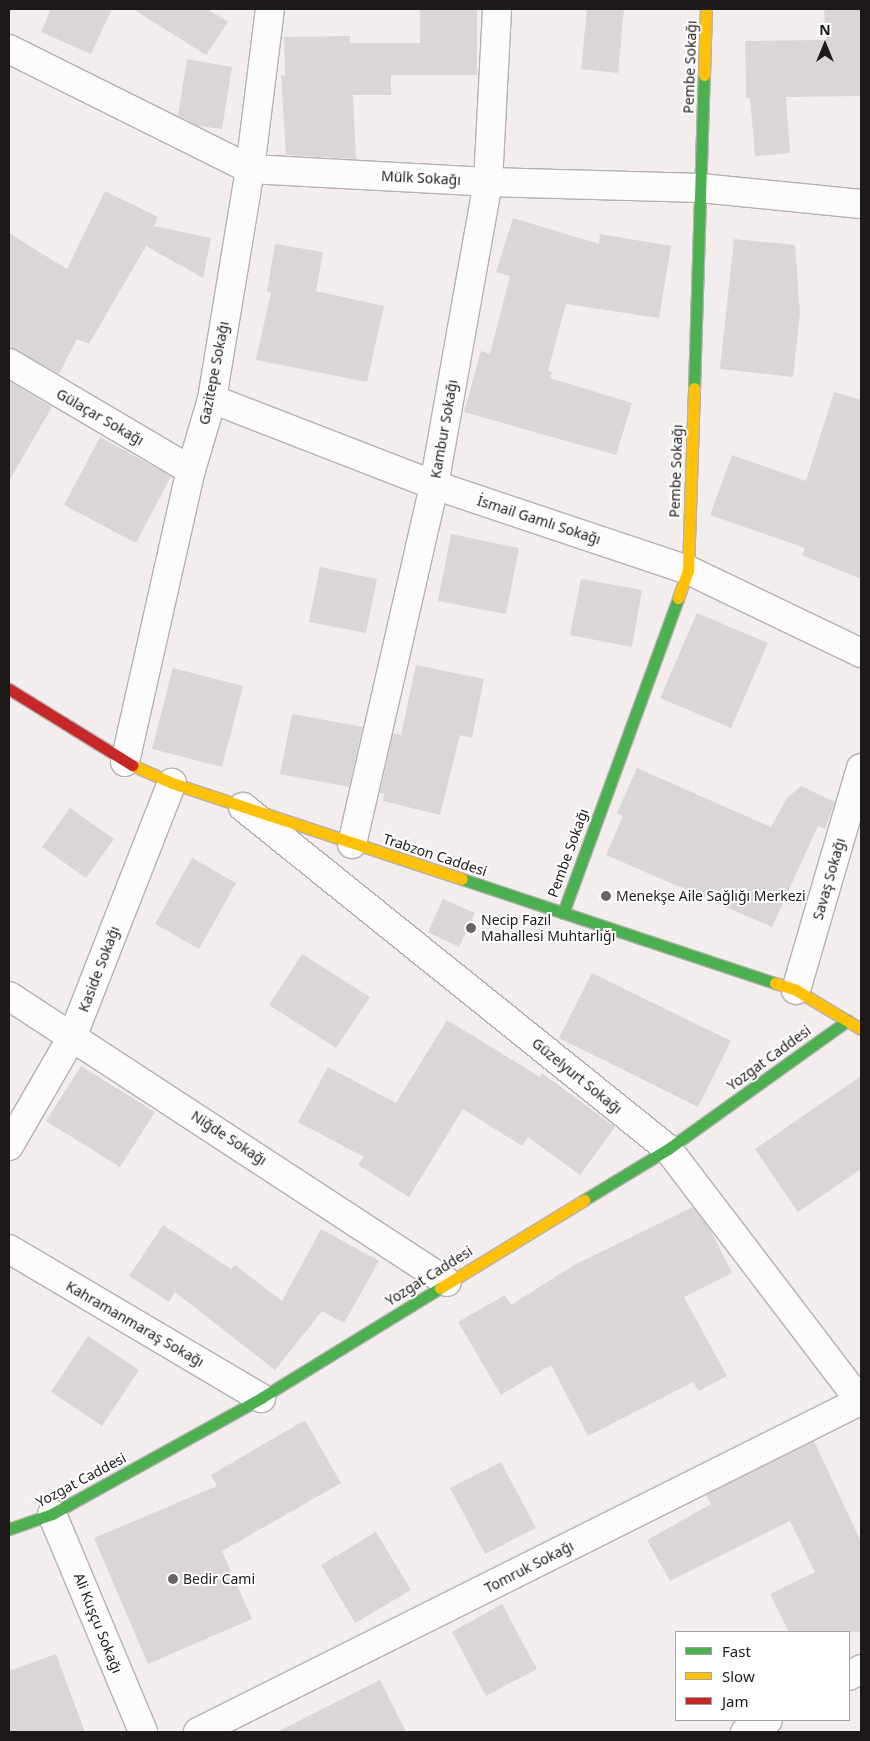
<!DOCTYPE html>
<html>
<head>
<meta charset="utf-8">
<style>
  body { margin:0 }
  #map { position:relative; width:870px; height:1741px; overflow:hidden; background:#f3eeed; font-family:"Noto Sans",sans-serif }
  div>[style] { position:absolute }
  .building>* { inset:0; background:#dad6d5 }
  .roads { filter:drop-shadow(1px 0 #b4b1b0) drop-shadow(-1px 0 #b4b1b0) drop-shadow(0 1px #b4b1b0) drop-shadow(0 -1px #b4b1b0) }
  .street>* { height:28px; margin:-14px; padding:0 14px; transform-origin:14px; border-radius:14px; background:#fdfcfc }
  .fast>* { height:11px; margin:-5.5px; padding:0 5.5px; transform-origin:5.5px; border-radius:5.5px; background:#4caf50 }
  .slow>* { height:11px; margin:-5.5px; padding:0 5.5px; transform-origin:5.5px; border-radius:5.5px; background:#ffc107 }
  .jam>* { height:11px; margin:-5.5px; padding:0 5.5px; transform-origin:5.5px; border-radius:5.5px; background:#c62828 }
  .dots>* { width:14px; height:14px; translate:-50% -50%; box-sizing:border-box; border:2px solid #fff; border-radius:50% }
  span { translate:-50% -50%; white-space:nowrap; text-align:center; line-height:1.15; -webkit-text-stroke:4px #fff; paint-order:stroke }
  .street-label { font-size:14px; color:#1c1918 }
  .poi-label { font-size:14px; color:#1c1918 }
  .left { translate:0 -50%; text-align:left }
  .frame { position:absolute; inset:0; border:10px solid #1c1918; pointer-events:none }
  .legend { position:absolute; left:675px; top:1631px; width:175px; height:90px; box-sizing:border-box; background:#fff; border:1px solid #a4a3a3; margin:0; padding:6px 9px; list-style:none; font-size:15px; color:#1c1918 }
  .legend li { display:flex; align-items:center; gap:10px; height:25px }
  .legend b { width:25px; border:1px solid #a4a3a3 }
  .north { position:absolute; left:800px; top:20px; width:50px; height:50px; -webkit-text-stroke:4px #fff; paint-order:stroke; rotate:0deg; font-size:14px; font-weight:700; line-height:20px; text-align:center; color:#1c1918 }
  .north::after { content:''; display:block; margin:auto; width:18px; height:22px; background:#1c1918; clip-path:polygon(50% 0,100% 100%,50% 72%,0 100%) }
</style>
</head>
<body>
<div id="map">
  <div class="building">
    <i style="clip-path:polygon(51px 9px,112px 9px,91px 54px,41px 32px)"></i>
    <i style="clip-path:polygon(133px 9px,207px 9px,228px 22px,206px 55px)"></i>
    <i style="clip-path:polygon(587px 9px,624px 9px,618px 73px,581px 69px)"></i>
    <i style="clip-path:polygon(824px 9px,861px 9px,861px 96px,786px 97px,790px 153px,755px 156px,750px 98px,746px 98px,745px 41px,826px 40px)"></i>
    <i style="clip-path:polygon(420px 10px,477px 10px,477px 75px,391px 75px,391px 95px,353px 95px,356px 159px,286px 155px,281px 75px,285px 76px,284px 37px,350px 36px,350px 43px,420px 43px)"></i>
    <i style="clip-path:polygon(187px 59px,232px 67px,222px 129px,198px 126px,178px 116px)"></i>
    <i style="clip-path:polygon(105px 191px,158px 217px,154px 226px,211px 238px,203px 278px,146px 246px,89px 344px,77px 339px,59px 374px,9px 347px,9px 233px,67px 269px)"></i>
    <i style="clip-path:polygon(513px 218px,599px 244px,600px 234px,671px 246px,659px 318px,566px 304px,548px 371px,552px 372px,550px 378px,632px 403px,616px 455px,464px 412px,481px 351px,490px 354px,510px 276px,496px 272px)"></i>
    <i style="clip-path:polygon(734px 239px,795px 245px,800px 313px,793px 377px,720px 369px)"></i>
    <i style="clip-path:polygon(275px 244px,323px 252px,316px 291px,384px 306px,367px 382px,256px 360px,271px 292px,267px 292px)"></i>
    <i style="clip-path:polygon(9px 381px,52px 407px,9px 481px)"></i>
    <i style="clip-path:polygon(834px 392px,861px 400px,861px 579px,802px 555px,805px 548px,710px 515px,732px 455px,806px 481px)"></i>
    <i style="clip-path:polygon(100px 437px,171px 476px,136px 543px,64px 505px)"></i>
    <i style="clip-path:polygon(451px 534px,519px 548px,506px 614px,438px 601px)"></i>
    <i style="clip-path:polygon(320px 567px,377px 579px,366px 633px,309px 622px)"></i>
    <i style="clip-path:polygon(581px 579px,642px 590px,632px 647px,570px 635px)"></i>
    <i style="clip-path:polygon(697px 613px,768px 643px,731px 728px,660px 698px)"></i>
    <i style="clip-path:polygon(416px 665px,484px 679px,472px 738px,460px 735px,440px 815px,383px 801px,384px 794px,380px 793px,393px 733px,401px 735px)"></i>
    <i style="clip-path:polygon(173px 668px,243px 686px,222px 767px,152px 749px)"></i>
    <i style="clip-path:polygon(292px 714px,363px 727px,349px 787px,280px 774px)"></i>
    <i style="clip-path:polygon(637px 768px,771px 827px,787px 798px,801px 786px,835px 802px,825px 829px,818px 826px,772px 927px,606px 855px,623px 816px,617px 813px)"></i>
    <i style="clip-path:polygon(70px 808px,114px 839px,86px 878px,42px 847px)"></i>
    <i style="clip-path:polygon(192px 858px,236px 883px,199px 949px,155px 924px)"></i>
    <i style="clip-path:polygon(443px 899px,475px 913px,459px 947px,428px 932px)"></i>
    <i style="clip-path:polygon(302px 954px,370px 997px,336px 1048px,269px 1005px)"></i>
    <i style="clip-path:polygon(592px 973px,731px 1041px,698px 1107px,559px 1038px)"></i>
    <i style="clip-path:polygon(447px 1020px,540px 1077px,542px 1073px,615px 1127px,580px 1175px,528px 1137px,522px 1146px,463px 1109px,409px 1197px,358px 1165px,364px 1157px,298px 1122px,328px 1067px,396px 1103px)"></i>
    <i style="clip-path:polygon(81px 1066px,155px 1112px,120px 1167px,46px 1121px)"></i>
    <i style="clip-path:polygon(861px 1076px,861px 1169px,798px 1212px,755px 1149px)"></i>
    <i style="clip-path:polygon(693px 1207px,711px 1231px,732px 1273px,684px 1297px,727px 1376px,699px 1391px,693px 1382px,588px 1436px,551px 1365px,501px 1395px,458px 1322px,505px 1295px,511px 1305px,574px 1265px)"></i>
    <i style="clip-path:polygon(163px 1225px,231px 1269px,235px 1265px,282px 1301px,321px 1229px,379px 1261px,344px 1323px,322px 1311px,275px 1370px,175px 1292px,169px 1302px,129px 1276px)"></i>
    <i style="clip-path:polygon(88px 1336px,139px 1370px,102px 1426px,51px 1392px)"></i>
    <i style="clip-path:polygon(305px 1420px,341px 1483px,222px 1551px,252px 1619px,148px 1664px,94px 1538px,217px 1486px,211px 1475px)"></i>
    <i style="clip-path:polygon(814px 1441px,861px 1542px,861px 1632px,789px 1632px,770px 1594px,815px 1572px,790px 1521px,670px 1581px,647px 1540px,711px 1504px,706px 1495px)"></i>
    <i style="clip-path:polygon(501px 1462px,536px 1528px,485px 1554px,450px 1488px)"></i>
    <i style="clip-path:polygon(376px 1532px,411px 1590px,355px 1623px,321px 1565px)"></i>
    <i style="clip-path:polygon(502px 1604px,537px 1669px,486px 1696px,452px 1632px)"></i>
    <i style="clip-path:polygon(56px 1654px,85px 1732px,9px 1732px,9px 1671px)"></i>
    <i style="clip-path:polygon(380px 1680px,406px 1732px,277px 1732px)"></i>
  </div>
  <div class="roads">
    <div class="street">
      <i style="left:9px;top:49px;width:269px;rotate:26.5deg"></i>
      <i style="left:250px;top:169px;width:238px;rotate:3.1deg"></i>
      <i style="left:488px;top:182px;width:213px;rotate:1.6deg"></i>
      <i style="left:701px;top:188px;width:161px;rotate:5.7deg"></i>
      <i style="left:9px;top:363px;width:211px;rotate:30.5deg"></i>
      <i style="left:212px;top:399px;width:238px;rotate:21.2deg"></i>
      <i style="left:434px;top:485px;width:268px;rotate:18.5deg"></i>
      <i style="left:688px;top:570px;width:192px;rotate:25.6deg"></i>
      <i style="left:125px;top:762px;width:299px;rotate:-77.3deg"></i>
      <i style="left:191px;top:470px;width:74px;rotate:-73.5deg"></i>
      <i style="left:212px;top:399px;width:233px;rotate:-80.6deg"></i>
      <i style="left:250px;top:169px;width:161px;rotate:-82.9deg"></i>
      <i style="left:243px;top:807px;width:546px;rotate:38.82deg"></i>
      <i style="left:668px;top:1149px;width:318px;rotate:52.7deg"></i>
      <i style="left:352px;top:844px;width:368px;rotate:-77.1deg"></i>
      <i style="left:434px;top:485px;width:308px;rotate:-79.9deg"></i>
      <i style="left:488px;top:182px;width:173px;rotate:-87deg"></i>
      <i style="left:796px;top:990px;width:231px;rotate:-73.7deg"></i>
      <i style="left:9px;top:996px;width:523px;rotate:33.14deg"></i>
      <i style="left:9px;top:1146px;width:128px;rotate:-60deg"></i>
      <i style="left:73px;top:1035px;width:271px;rotate:-68.6deg"></i>
      <i style="left:9px;top:1249px;width:293px;rotate:30.6deg"></i>
      <i style="left:52px;top:1514px;width:236px;rotate:67.3deg"></i>
      <i style="left:849px;top:1676px;width:14px;rotate:-30deg"></i>
      <i style="left:198px;top:1732px;width:740px;rotate:-26.57deg"></i>
      <i style="left:745px;top:1732px;width:26px;rotate:-28deg"></i>
    </div>
    <div class="fast">
      <i style="left:694px;top:388px;width:313px;rotate:-88.2deg"></i>
      <i style="left:462px;top:879px;width:330px;rotate:18.4deg"></i>
      <i style="left:563px;top:913px;width:335px;rotate:-69.9deg"></i>
      <i style="left:584px;top:1200px;width:98px;rotate:-31.3deg"></i>
      <i style="left:668px;top:1149px;width:221px;rotate:-35.6deg"></i>
      <i style="left:9px;top:1529px;width:46px;rotate:-19.2deg"></i>
      <i style="left:52px;top:1514px;width:239px;rotate:-29deg"></i>
      <i style="left:261px;top:1398px;width:210px;rotate:-31.6deg"></i>
    </div>
    <div class="slow">
      <i style="left:704px;top:75px;width:66px;rotate:-88.3deg"></i>
      <i style="left:678px;top:598px;width:30px;rotate:-70deg"></i>
      <i style="left:688px;top:570px;width:182px;rotate:-88.1deg"></i>
      <i style="left:132px;top:765px;width:44px;rotate:24.2deg"></i>
      <i style="left:172px;top:783px;width:305px;rotate:18.3deg"></i>
      <i style="left:775px;top:983px;width:22px;rotate:18deg"></i>
      <i style="left:796px;top:990px;width:76px;rotate:31deg"></i>
      <i style="left:440px;top:1288px;width:169px;rotate:-31.4deg"></i>
    </div>
    <div class="jam">
      <i style="left:9px;top:689px;width:145px;rotate:31.7deg"></i>
    </div>
  </div>
  <div class="dots">
    <i style="left:606px;top:896px;background:#676463"></i>
    <i style="left:471px;top:928px;background:#676463"></i>
    <i style="left:173px;top:1579px;background:#676463"></i>
  </div>
  <div class="street-label">
    <span style="left:690px;top:67px;rotate:-88deg">Pembe Sokağı</span>
    <span style="left:421px;top:178px;rotate:3deg">Mülk Sokağı</span>
    <span style="left:214px;top:373px;rotate:-79deg">Gazitepe Sokağı</span>
    <span style="left:100px;top:417px;rotate:30deg">Gülaçar Sokağı</span>
    <span style="left:444px;top:429px;rotate:-80deg">Kambur Sokağı</span>
    <span style="left:676px;top:471px;rotate:-88deg">Pembe Sokağı</span>
    <span style="left:539px;top:520px;rotate:18deg">İsmail Gamlı Sokağı</span>
    <span style="left:568px;top:853px;rotate:-70deg">Pembe Sokağı</span>
    <span style="left:435px;top:855px;rotate:18deg">Trabzon Caddesi</span>
    <span style="left:829px;top:879px;rotate:-74deg">Savaş Sokağı</span>
    <span style="left:99px;top:969px;rotate:-69deg">Kaside Sokağı</span>
    <span style="left:769px;top:1058px;rotate:-36deg">Yozgat Caddesi</span>
    <span style="left:577px;top:1076px;rotate:39deg">Güzelyurt Sokağı</span>
    <span style="left:229px;top:1138px;rotate:33deg">Niğde Sokağı</span>
    <span style="left:429px;top:1276px;rotate:-32deg">Yozgat Caddesi</span>
    <span style="left:135px;top:1324px;rotate:30deg">Kahramanmaraş Sokağı</span>
    <span style="left:81px;top:1480px;rotate:-28deg">Yozgat Caddesi</span>
    <span style="left:529px;top:1567px;rotate:-27deg">Tomruk Sokağı</span>
    <span style="left:98px;top:1623px;rotate:68deg">Ali Kuşçu Sokağı</span>
  </div>
  <div class="poi-label">
    <span class="left" style="left:616px;top:896px">Menekşe Aile Sağlığı Merkezi</span>
    <span class="left" style="left:481px;top:928px">Necip Fazıl<br>Mahallesi Muhtarlığı</span>
    <span class="left" style="left:183px;top:1579px">Bedir Cami</span>
  </div>
  <div class="frame"></div>
  <ul class="legend">
  <li><b style="height:6px;background:#4caf50"></b>Fast</li>
  <li><b style="height:6px;background:#ffc107"></b>Slow</li>
  <li><b style="height:6px;background:#c62828"></b>Jam</li>
  </ul>
  <div class="north">N</div>
</div>
</body>
</html>
